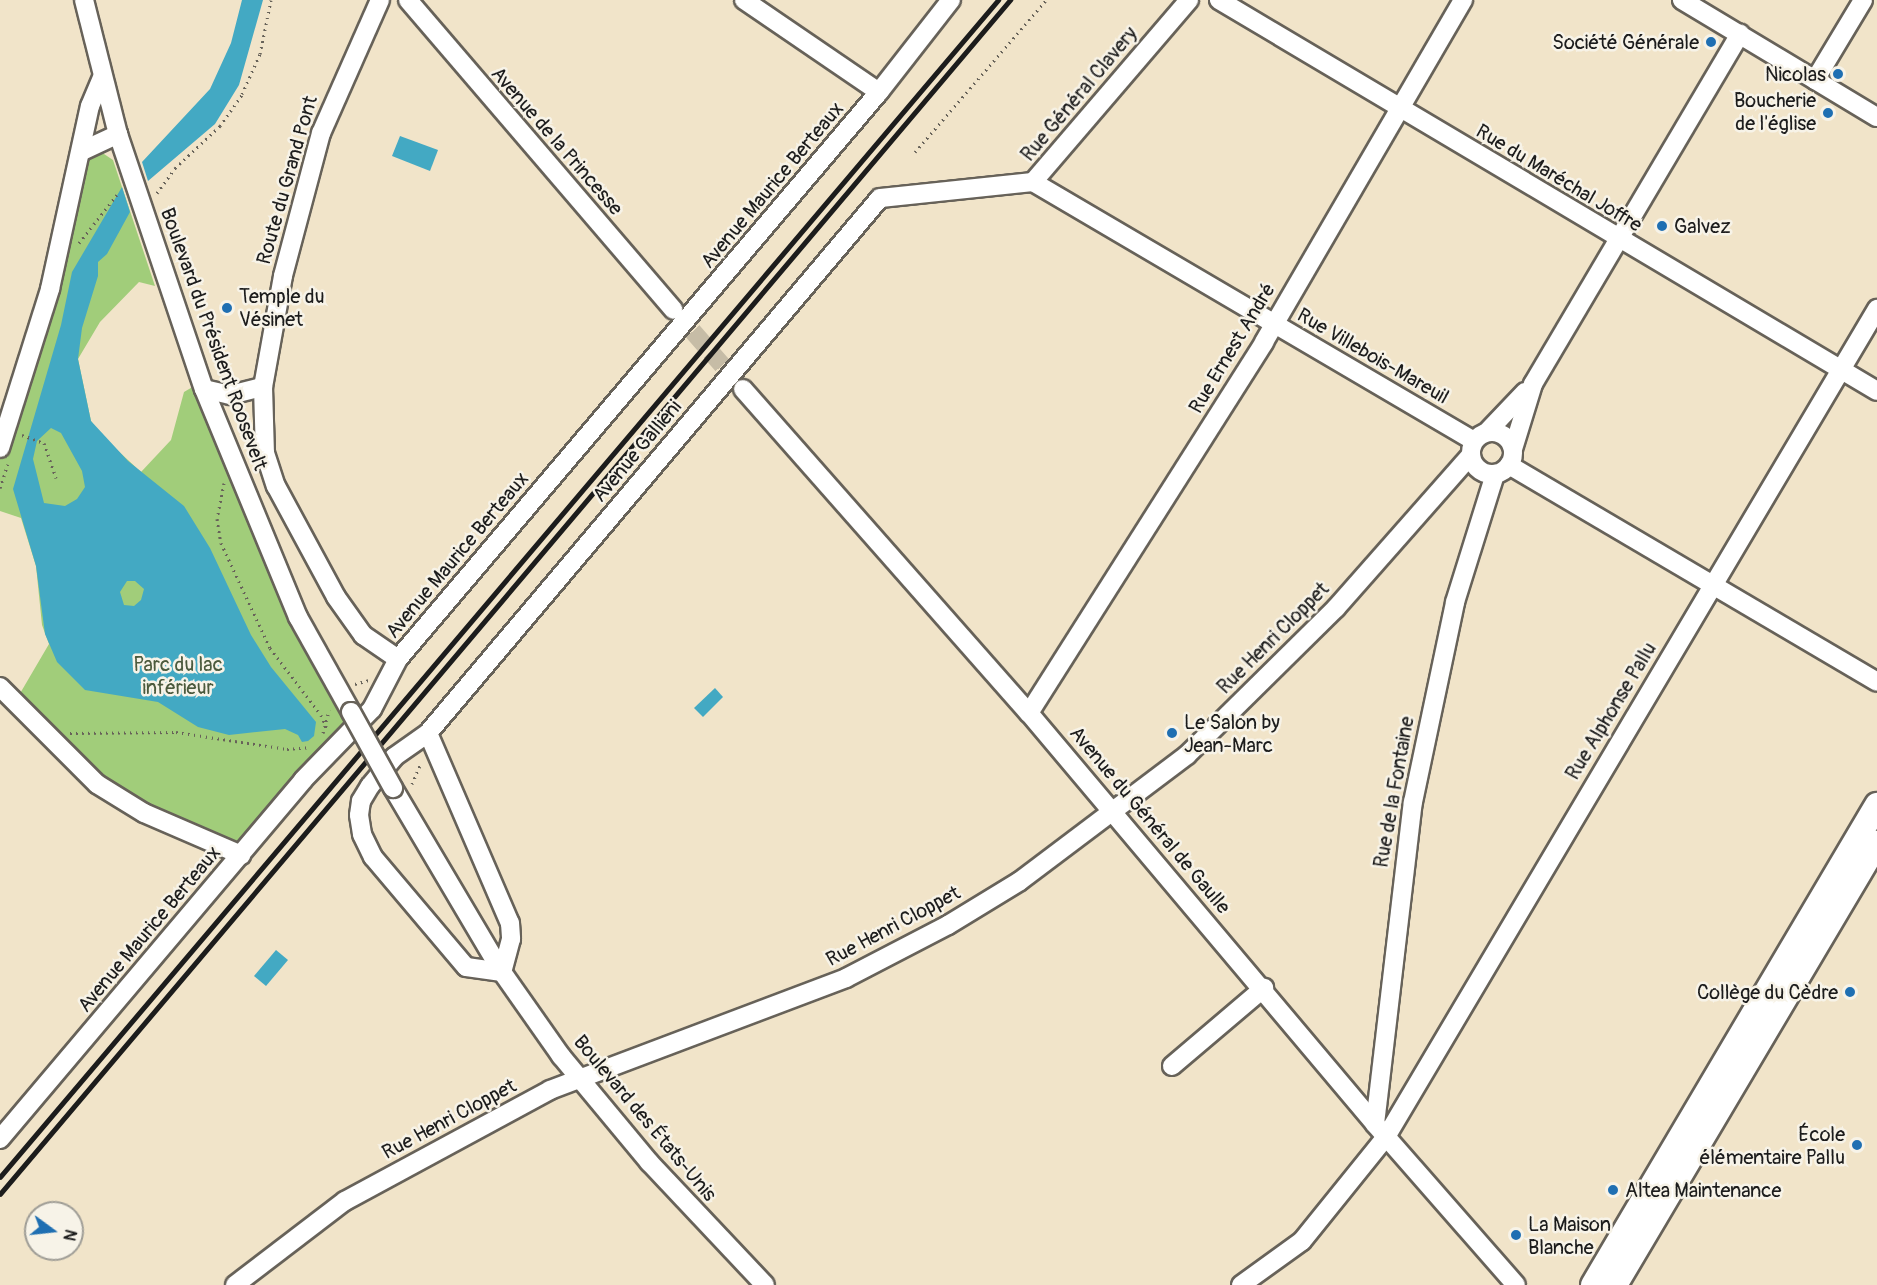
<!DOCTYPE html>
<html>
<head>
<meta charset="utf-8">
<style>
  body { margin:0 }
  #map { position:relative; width:1877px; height:1285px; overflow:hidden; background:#f1e4c9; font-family:Pangolin,sans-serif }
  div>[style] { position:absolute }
  .green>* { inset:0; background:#a1cd7a }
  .water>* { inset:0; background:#43a9c3 }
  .minor-tunnel>* { height:18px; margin-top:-9px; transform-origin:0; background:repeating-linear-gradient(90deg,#c6bca6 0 18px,transparent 0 27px) }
  .path>* { height:3px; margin-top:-1.5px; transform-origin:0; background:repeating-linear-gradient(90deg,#676259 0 1.5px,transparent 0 6px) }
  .roads { filter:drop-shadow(2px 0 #676259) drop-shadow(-2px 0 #676259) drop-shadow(0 2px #676259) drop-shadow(0 -2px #676259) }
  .minor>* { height:18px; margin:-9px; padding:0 9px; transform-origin:9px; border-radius:9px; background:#fff }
  .minor>.ring { margin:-9px; padding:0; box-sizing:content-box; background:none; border:18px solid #fff; border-radius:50% }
  .major>* { height:24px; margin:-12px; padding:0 12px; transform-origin:12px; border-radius:12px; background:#fff }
  .rail>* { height:4.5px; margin:-2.25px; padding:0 2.25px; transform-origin:2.25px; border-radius:2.25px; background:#1c1c1c }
  .bridges { filter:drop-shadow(2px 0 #676259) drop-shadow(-2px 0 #676259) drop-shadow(0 2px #676259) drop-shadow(0 -2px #676259) }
  .minor-bridge>* { height:18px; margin:-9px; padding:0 9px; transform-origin:9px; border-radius:9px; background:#fff }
  .dots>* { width:16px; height:16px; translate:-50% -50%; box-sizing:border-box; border:3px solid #f7f3e8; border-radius:50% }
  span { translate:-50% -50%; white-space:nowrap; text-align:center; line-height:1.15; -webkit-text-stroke:5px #f7f3e8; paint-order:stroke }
  .poi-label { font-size:20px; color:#1c1c1c }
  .right { translate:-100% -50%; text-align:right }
  .left { translate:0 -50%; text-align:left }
  .street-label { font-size:20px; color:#1c1c1c }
  .park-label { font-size:20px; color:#4b5a3d }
  .north { position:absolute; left:24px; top:1201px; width:60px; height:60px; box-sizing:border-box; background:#f7f3e8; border:2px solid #9f9d96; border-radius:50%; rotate:105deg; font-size:16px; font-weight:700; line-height:24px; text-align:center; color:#1c1c1c }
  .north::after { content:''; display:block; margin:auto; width:21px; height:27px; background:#1f6fb2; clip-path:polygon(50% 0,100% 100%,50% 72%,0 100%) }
</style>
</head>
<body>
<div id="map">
  <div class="green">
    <i style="clip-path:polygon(101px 152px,113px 160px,155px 286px,139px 282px,100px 322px,78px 359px,91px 421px,102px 436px,141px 472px,171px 440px,184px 392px,201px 382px,247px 497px,358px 726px,241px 855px,144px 813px,15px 702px,49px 644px,42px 625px,36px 566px,21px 518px,0 511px,0 448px,88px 161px)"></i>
  </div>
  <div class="water">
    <i style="clip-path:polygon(242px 0,263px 0,239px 85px,215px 124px,148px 181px,142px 162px,210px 89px,231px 43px)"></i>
    <i style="clip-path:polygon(400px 136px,438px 150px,430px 171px,392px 156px)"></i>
    <i style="clip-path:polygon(evenodd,122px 187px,130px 212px,107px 254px,98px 262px,98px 276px,82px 328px,78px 359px,91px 421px,128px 461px,184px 506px,210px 548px,251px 635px,271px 667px,316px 722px,314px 736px,308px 741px,302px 742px,298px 735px,285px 729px,229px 735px,198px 727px,158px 702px,85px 690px,57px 662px,45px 634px,36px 566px,13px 489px,61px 325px,72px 272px,122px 187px,51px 428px,61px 433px,82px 471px,85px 487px,77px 499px,65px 506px,44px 503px,33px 459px,37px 441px,51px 428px,122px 187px,127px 581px,135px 581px,144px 589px,141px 600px,134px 606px,124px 605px,120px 592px,127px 581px)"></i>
    <i style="clip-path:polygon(715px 688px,723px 697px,703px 717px,694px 708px)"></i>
    <i style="clip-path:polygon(276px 950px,288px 960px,266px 986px,254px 976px)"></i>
  </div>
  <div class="minor-tunnel">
    <i style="left:675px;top:311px;width:103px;rotate:48.9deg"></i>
  </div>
  <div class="path">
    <i style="left:915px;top:152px;width:201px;rotate:-49.2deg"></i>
    <i style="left:157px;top:193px;width:31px;rotate:-54deg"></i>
    <i style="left:175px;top:168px;width:62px;rotate:-43deg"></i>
    <i style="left:220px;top:126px;width:39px;rotate:-55deg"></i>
    <i style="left:242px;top:94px;width:44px;rotate:-65.8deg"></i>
    <i style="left:260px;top:54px;width:55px;rotate:-78.5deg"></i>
    <i style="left:79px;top:243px;width:65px;rotate:-51.9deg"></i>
    <i style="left:22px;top:435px;width:23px;rotate:20deg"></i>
    <i style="left:44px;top:443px;width:37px;rotate:71deg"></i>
    <i style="left:224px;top:483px;width:37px;rotate:101deg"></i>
    <i style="left:217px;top:519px;width:24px;rotate:81deg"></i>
    <i style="left:221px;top:543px;width:116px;rotate:65deg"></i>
    <i style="left:270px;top:648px;width:84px;rotate:52.7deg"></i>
    <i style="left:321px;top:715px;width:17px;rotate:66deg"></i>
    <i style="left:0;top:488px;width:25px;rotate:-72deg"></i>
    <i style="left:355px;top:684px;width:15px;rotate:-16deg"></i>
    <i style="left:70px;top:733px;width:106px;rotate:-0.5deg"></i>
    <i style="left:176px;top:732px;width:112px;rotate:8.7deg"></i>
    <i style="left:287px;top:749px;width:21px;rotate:-5deg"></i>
    <i style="left:323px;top:733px;width:24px;rotate:-75deg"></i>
    <i style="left:412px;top:784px;width:23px;rotate:-67deg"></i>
  </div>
  <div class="roads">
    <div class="minor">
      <i style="left:84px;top:0;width:138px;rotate:75.8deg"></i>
      <i style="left:118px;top:134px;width:269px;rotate:71.4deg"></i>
      <i style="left:204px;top:389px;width:247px;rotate:67.6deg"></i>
      <i style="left:298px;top:617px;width:109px;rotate:60.8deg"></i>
      <i style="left:380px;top:0;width:145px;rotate:113.9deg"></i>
      <i style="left:321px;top:133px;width:148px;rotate:104.9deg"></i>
      <i style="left:283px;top:276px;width:113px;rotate:100.2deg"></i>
      <i style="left:263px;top:387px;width:66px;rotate:88.3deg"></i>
      <i style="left:265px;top:453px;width:35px;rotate:72deg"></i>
      <i style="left:276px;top:486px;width:126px;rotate:61.6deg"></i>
      <i style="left:336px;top:597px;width:47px;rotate:54.6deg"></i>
      <i style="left:363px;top:635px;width:42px;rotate:34.4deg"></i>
      <i style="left:408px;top:0;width:408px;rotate:49.4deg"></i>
      <i style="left:744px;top:0;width:163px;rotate:34.3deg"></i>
      <i style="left:1219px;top:0;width:765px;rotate:30.72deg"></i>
      <i style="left:1682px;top:0;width:227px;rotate:31deg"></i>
      <i style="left:1815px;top:80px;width:93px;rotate:-59deg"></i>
      <i style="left:82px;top:151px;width:40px;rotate:-25deg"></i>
      <i style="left:1033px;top:182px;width:511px;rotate:30.43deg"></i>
      <i style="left:204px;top:389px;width:27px;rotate:13deg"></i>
      <i style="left:230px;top:395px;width:34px;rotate:-14deg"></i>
      <i style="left:743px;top:389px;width:432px;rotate:48.6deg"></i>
      <i style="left:1029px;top:713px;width:537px;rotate:49.91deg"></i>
      <i style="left:1375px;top:1124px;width:214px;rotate:48.8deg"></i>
      <i class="ring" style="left:1471px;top:432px;width:24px;height:24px"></i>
      <i style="left:1487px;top:432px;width:55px;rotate:-46.5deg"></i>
      <i style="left:0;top:448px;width:167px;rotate:-72.5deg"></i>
      <i style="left:50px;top:289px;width:187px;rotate:-77.7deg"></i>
      <i style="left:90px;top:106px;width:30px;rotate:-67deg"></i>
      <i style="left:1513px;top:449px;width:68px;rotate:-72.9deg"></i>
      <i style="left:1533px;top:384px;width:407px;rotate:-59.4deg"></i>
      <i style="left:1509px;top:465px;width:427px;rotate:30.5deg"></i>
      <i style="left:0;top:687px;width:137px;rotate:45deg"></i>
      <i style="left:97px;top:784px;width:55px;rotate:31.7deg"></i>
      <i style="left:144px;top:813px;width:106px;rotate:23.4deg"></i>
      <i style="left:1029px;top:713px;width:439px;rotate:-57.6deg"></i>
      <i style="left:1264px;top:342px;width:396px;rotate:-59.8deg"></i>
      <i style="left:428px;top:733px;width:207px;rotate:66.7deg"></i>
      <i style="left:510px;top:923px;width:16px;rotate:86deg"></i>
      <i style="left:511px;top:939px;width:34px;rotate:105deg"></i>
      <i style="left:502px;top:972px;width:36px;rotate:-172deg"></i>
      <i style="left:466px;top:967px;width:144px;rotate:-130.2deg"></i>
      <i style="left:373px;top:857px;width:25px;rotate:-116deg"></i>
      <i style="left:362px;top:834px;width:19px;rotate:-99deg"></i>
      <i style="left:359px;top:815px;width:14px;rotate:-82deg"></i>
      <i style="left:361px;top:801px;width:17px;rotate:-59deg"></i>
      <i style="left:370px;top:786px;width:38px;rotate:-50deg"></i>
      <i style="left:394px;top:757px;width:42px;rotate:-35.2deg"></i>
      <i style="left:428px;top:733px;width:700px;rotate:-49.81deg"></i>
      <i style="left:880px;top:198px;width:154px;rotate:-6deg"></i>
      <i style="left:1033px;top:182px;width:240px;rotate:-49.4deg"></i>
      <i style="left:393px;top:788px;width:214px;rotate:59.4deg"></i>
      <i style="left:502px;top:972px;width:103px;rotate:54.9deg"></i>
      <i style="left:561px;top:1056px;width:138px;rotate:50.3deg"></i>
      <i style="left:649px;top:1162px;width:169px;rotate:46.7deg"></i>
      <i style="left:1172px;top:1066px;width:121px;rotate:-40.3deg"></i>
      <i style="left:1375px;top:1124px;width:324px;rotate:-83.3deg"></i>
      <i style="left:1413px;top:802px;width:204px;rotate:-78.1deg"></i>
      <i style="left:1455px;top:602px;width:134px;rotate:-72.6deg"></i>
      <i style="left:0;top:1139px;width:470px;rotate:-49.8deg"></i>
      <i style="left:303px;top:780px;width:99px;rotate:-45.8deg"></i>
      <i style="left:372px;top:709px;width:56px;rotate:-62.5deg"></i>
      <i style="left:398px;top:659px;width:744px;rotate:-49.69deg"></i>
      <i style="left:879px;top:92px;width:117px;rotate:-52deg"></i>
      <i style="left:235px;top:1285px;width:138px;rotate:-37.4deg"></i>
      <i style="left:345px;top:1201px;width:233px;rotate:-28.4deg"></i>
      <i style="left:550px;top:1090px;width:316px;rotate:-20.7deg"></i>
      <i style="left:846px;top:978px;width:115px;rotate:-27.5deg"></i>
      <i style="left:948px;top:925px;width:84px;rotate:-31.4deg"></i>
      <i style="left:1020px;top:881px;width:209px;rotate:-37deg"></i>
      <i style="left:1187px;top:755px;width:209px;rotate:-44.6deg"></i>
      <i style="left:1336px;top:608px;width:203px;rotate:-48.6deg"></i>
      <i style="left:1241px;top:1285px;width:75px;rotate:-35.8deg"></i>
      <i style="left:1302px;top:1241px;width:134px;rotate:-51.1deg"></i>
      <i style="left:1386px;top:1137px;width:963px;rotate:-59.33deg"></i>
    </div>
    <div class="major">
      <i style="left:1593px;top:1285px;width:558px;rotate:-59.39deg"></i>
      <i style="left:1615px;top:1285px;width:514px;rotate:-59.34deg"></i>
    </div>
  </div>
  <div class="rail">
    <i style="left:0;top:1177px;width:1543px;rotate:-49.7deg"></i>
    <i style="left:0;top:1194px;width:1564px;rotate:-49.77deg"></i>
  </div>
  <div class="bridges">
    <div class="minor-bridge">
      <i style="left:351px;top:712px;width:87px;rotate:61.1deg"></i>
    </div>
  </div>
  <div class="dots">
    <i style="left:1711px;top:42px;background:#1f6fb2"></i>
    <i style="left:1838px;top:74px;background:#1f6fb2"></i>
    <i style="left:1828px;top:113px;background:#1f6fb2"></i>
    <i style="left:1662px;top:226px;background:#1f6fb2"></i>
    <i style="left:227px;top:308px;background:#1f6fb2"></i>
    <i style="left:1172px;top:733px;background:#1f6fb2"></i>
    <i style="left:1850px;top:992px;background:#1f6fb2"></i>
    <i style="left:1857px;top:1145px;background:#1f6fb2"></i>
    <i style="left:1613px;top:1190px;background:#1f6fb2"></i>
    <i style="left:1516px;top:1235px;background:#1f6fb2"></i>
  </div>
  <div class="poi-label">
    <span class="right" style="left:1699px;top:42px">Société Générale</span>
    <span class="right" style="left:1826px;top:74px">Nicolas</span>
    <span class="right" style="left:1816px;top:112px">Boucherie<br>de l'église</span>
    <span class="left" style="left:1674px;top:226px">Galvez</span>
    <span class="left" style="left:239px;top:308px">Temple du<br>Vésinet</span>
    <span class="left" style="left:1184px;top:734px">Le Salon by<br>Jean-Marc</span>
    <span class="right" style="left:1838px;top:992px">Collège du Cèdre</span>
    <span class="right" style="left:1845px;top:1146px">École<br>élémentaire Pallu</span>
    <span class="left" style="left:1625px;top:1190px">Altea Maintenance</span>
    <span class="left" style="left:1528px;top:1236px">La Maison<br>Blanche</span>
  </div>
  <div class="street-label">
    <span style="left:1079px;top:94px;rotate:-50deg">Rue Général Clavery</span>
    <span style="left:557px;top:141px;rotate:49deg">Avenue de la Princesse</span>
    <span style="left:1559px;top:178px;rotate:31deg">Rue du Maréchal Joffre</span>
    <span style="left:287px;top:180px;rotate:-74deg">Route du Grand Pont</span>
    <span style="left:772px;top:185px;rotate:-50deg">Avenue Maurice Berteaux</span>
    <span style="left:214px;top:339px;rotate:70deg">Boulevard du Président Roosevelt</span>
    <span style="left:1232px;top:348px;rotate:-59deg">Rue Ernest André</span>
    <span style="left:1373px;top:356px;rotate:30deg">Rue Villebois-Mareuil</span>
    <span style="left:637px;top:451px;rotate:-50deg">Avenue Gallieni</span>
    <span style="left:457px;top:555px;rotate:-50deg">Avenue Maurice Berteaux</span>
    <span style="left:1273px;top:638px;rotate:-45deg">Rue Henri Cloppet</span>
    <span style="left:1611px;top:711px;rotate:-59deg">Rue Alphonse Pallu</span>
    <span style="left:1394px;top:792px;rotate:-80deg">Rue de la Fontaine</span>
    <span style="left:1150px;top:820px;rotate:50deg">Avenue du Général de Gaulle</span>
    <span style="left:893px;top:926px;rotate:-28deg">Rue Henri Cloppet</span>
    <span style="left:149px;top:929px;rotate:-50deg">Avenue Maurice Berteaux</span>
    <span style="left:645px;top:1118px;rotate:50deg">Boulevard des États-Unis</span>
    <span style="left:449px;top:1119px;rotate:-28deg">Rue Henri Cloppet</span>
  </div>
  <div class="park-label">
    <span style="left:178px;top:676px">Parc du lac<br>inférieur</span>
  </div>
  <div class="north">N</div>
</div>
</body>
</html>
